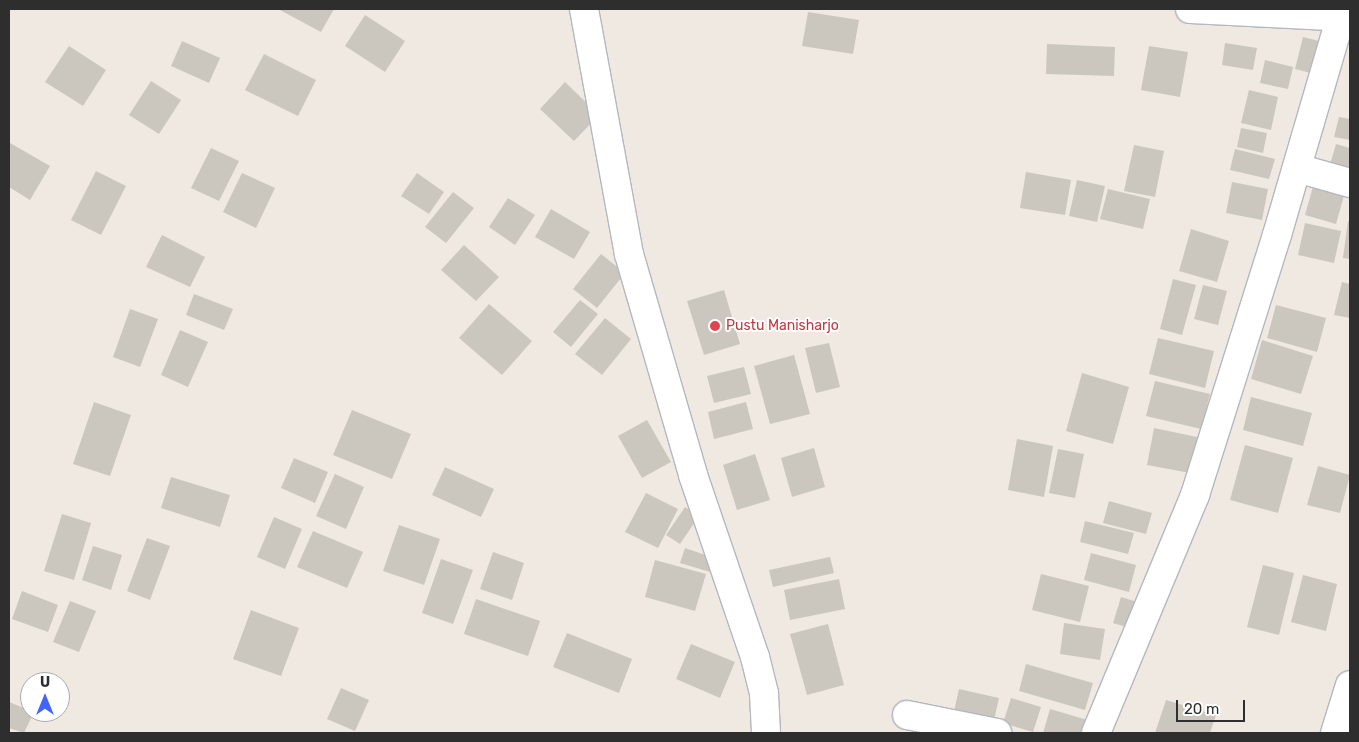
<!DOCTYPE html>
<html>
<head>
<meta charset="utf-8">
<style>
  body { margin:0 }
  #map { position:relative; width:1359px; height:742px; overflow:hidden; background:#efe9e1; font-family:Rubik,sans-serif }
  div>[style] { position:absolute }
  .building>* { inset:0; background:#cbc7bf }
  .roads { filter:drop-shadow(1px 0 #b4b7c1) drop-shadow(-1px 0 #b4b7c1) drop-shadow(0 1px #b4b7c1) drop-shadow(0 -1px #b4b7c1) }
  .minor>* { height:28px; margin:-14px; padding:0 14px; transform-origin:14px; border-radius:14px; background:#fff }
  .dots>* { width:14px; height:14px; translate:-50% -50%; box-sizing:border-box; border:2px solid #fff; border-radius:50% }
  span { translate:-50% -50%; white-space:nowrap; text-align:center; line-height:1.15; -webkit-text-stroke:4px #fff; paint-order:stroke }
  .health-label { font-size:14px; color:#be3a42 }
  .left { translate:0 -50%; text-align:left }
  .frame { position:absolute; inset:0; border:10px solid #2e2e2e; pointer-events:none }
  .north { position:absolute; left:20px; top:672px; width:50px; height:50px; box-sizing:border-box; background:#fff; border:1px solid #ababab; border-radius:50%; rotate:0deg; font-size:14px; font-weight:700; line-height:20px; text-align:center; color:#2e2e2e }
  .north::after { content:''; display:block; margin:auto; width:18px; height:22px; background:#4264fb; clip-path:polygon(50% 0,100% 100%,50% 72%,0 100%) }
  .scale { position:absolute; left:1176px; top:700px; width:69px; height:22px; box-sizing:border-box; border:2px solid #2e2e2e; border-top:0; padding-left:6px; font-size:15px; line-height:18px; white-space:nowrap; color:#2e2e2e; -webkit-text-stroke:4px #fff; paint-order:stroke }
</style>
</head>
<body>
<div id="map">
  <div class="building">
    <i style="clip-path:polygon(278px 9px,334px 9px,321px 32px)"></i>
    <i style="clip-path:polygon(808px 12px,859px 20px,853px 54px,802px 46px)"></i>
    <i style="clip-path:polygon(365px 15px,405px 41px,385px 72px,345px 46px)"></i>
    <i style="clip-path:polygon(1303px 37px,1327px 43px,1319px 75px,1295px 69px)"></i>
    <i style="clip-path:polygon(182px 41px,220px 58px,209px 83px,171px 66px)"></i>
    <i style="clip-path:polygon(1225px 43px,1257px 48px,1253px 70px,1222px 65px)"></i>
    <i style="clip-path:polygon(1047px 44px,1115px 47px,1114px 76px,1046px 74px)"></i>
    <i style="clip-path:polygon(69px 46px,106px 70px,83px 106px,45px 82px)"></i>
    <i style="clip-path:polygon(1149px 46px,1188px 52px,1180px 97px,1141px 90px)"></i>
    <i style="clip-path:polygon(264px 54px,316px 80px,298px 116px,245px 90px)"></i>
    <i style="clip-path:polygon(1265px 60px,1293px 67px,1288px 89px,1260px 83px)"></i>
    <i style="clip-path:polygon(151px 81px,181px 100px,159px 134px,129px 115px)"></i>
    <i style="clip-path:polygon(565px 82px,599px 115px,574px 141px,540px 109px)"></i>
    <i style="clip-path:polygon(1249px 90px,1278px 97px,1271px 130px,1241px 123px)"></i>
    <i style="clip-path:polygon(1339px 117px,1350px 119px,1350px 140px,1334px 137px)"></i>
    <i style="clip-path:polygon(1241px 128px,1267px 133px,1263px 153px,1237px 147px)"></i>
    <i style="clip-path:polygon(10px 143px,50px 166px,30px 200px,9px 187px)"></i>
    <i style="clip-path:polygon(1336px 144px,1350px 148px,1350px 174px,1329px 168px)"></i>
    <i style="clip-path:polygon(1134px 145px,1164px 151px,1155px 197px,1124px 191px)"></i>
    <i style="clip-path:polygon(211px 148px,239px 161px,219px 201px,191px 188px)"></i>
    <i style="clip-path:polygon(1235px 149px,1275px 159px,1269px 179px,1230px 170px)"></i>
    <i style="clip-path:polygon(96px 171px,126px 186px,101px 235px,71px 220px)"></i>
    <i style="clip-path:polygon(1026px 172px,1071px 180px,1065px 215px,1020px 208px)"></i>
    <i style="clip-path:polygon(242px 173px,275px 188px,256px 228px,223px 212px)"></i>
    <i style="clip-path:polygon(417px 173px,444px 192px,429px 214px,401px 196px)"></i>
    <i style="clip-path:polygon(1077px 180px,1105px 186px,1097px 222px,1069px 216px)"></i>
    <i style="clip-path:polygon(1232px 182px,1268px 189px,1262px 220px,1226px 213px)"></i>
    <i style="clip-path:polygon(1314px 183px,1345px 192px,1336px 224px,1305px 215px)"></i>
    <i style="clip-path:polygon(1108px 189px,1150px 199px,1143px 229px,1100px 219px)"></i>
    <i style="clip-path:polygon(453px 192px,474px 208px,446px 243px,425px 227px)"></i>
    <i style="clip-path:polygon(508px 198px,535px 215px,515px 245px,489px 227px)"></i>
    <i style="clip-path:polygon(551px 209px,590px 232px,574px 259px,535px 237px)"></i>
    <i style="clip-path:polygon(1348px 221px,1350px 221px,1350px 259px,1343px 258px)"></i>
    <i style="clip-path:polygon(1305px 223px,1341px 231px,1334px 263px,1298px 255px)"></i>
    <i style="clip-path:polygon(1191px 229px,1229px 241px,1217px 282px,1179px 271px)"></i>
    <i style="clip-path:polygon(162px 235px,205px 257px,190px 287px,146px 267px)"></i>
    <i style="clip-path:polygon(464px 245px,499px 277px,476px 301px,441px 270px)"></i>
    <i style="clip-path:polygon(601px 254px,625px 273px,597px 308px,573px 289px)"></i>
    <i style="clip-path:polygon(1173px 279px,1196px 285px,1182px 335px,1160px 329px)"></i>
    <i style="clip-path:polygon(1342px 282px,1350px 284px,1350px 318px,1334px 315px)"></i>
    <i style="clip-path:polygon(1203px 285px,1227px 291px,1218px 325px,1194px 319px)"></i>
    <i style="clip-path:polygon(724px 290px,740px 344px,704px 355px,687px 301px)"></i>
    <i style="clip-path:polygon(194px 294px,233px 309px,224px 330px,186px 315px)"></i>
    <i style="clip-path:polygon(580px 300px,598px 314px,571px 347px,553px 332px)"></i>
    <i style="clip-path:polygon(489px 304px,532px 341px,502px 375px,459px 338px)"></i>
    <i style="clip-path:polygon(1276px 305px,1326px 318px,1317px 352px,1267px 338px)"></i>
    <i style="clip-path:polygon(130px 309px,158px 319px,140px 367px,113px 357px)"></i>
    <i style="clip-path:polygon(605px 318px,631px 339px,602px 375px,575px 354px)"></i>
    <i style="clip-path:polygon(180px 330px,208px 342px,188px 387px,161px 375px)"></i>
    <i style="clip-path:polygon(1158px 338px,1214px 351px,1205px 388px,1149px 374px)"></i>
    <i style="clip-path:polygon(1262px 340px,1313px 356px,1301px 394px,1251px 379px)"></i>
    <i style="clip-path:polygon(829px 343px,840px 387px,816px 393px,805px 348px)"></i>
    <i style="clip-path:polygon(794px 355px,810px 414px,770px 424px,754px 366px)"></i>
    <i style="clip-path:polygon(744px 367px,751px 394px,714px 403px,707px 376px)"></i>
    <i style="clip-path:polygon(1082px 373px,1129px 387px,1113px 444px,1066px 431px)"></i>
    <i style="clip-path:polygon(1155px 381px,1210px 394px,1201px 429px,1146px 416px)"></i>
    <i style="clip-path:polygon(1251px 397px,1312px 413px,1303px 446px,1243px 430px)"></i>
    <i style="clip-path:polygon(94px 402px,131px 415px,110px 476px,73px 464px)"></i>
    <i style="clip-path:polygon(746px 402px,753px 429px,714px 439px,708px 412px)"></i>
    <i style="clip-path:polygon(352px 410px,411px 434px,392px 479px,333px 455px)"></i>
    <i style="clip-path:polygon(647px 420px,671px 462px,642px 478px,618px 436px)"></i>
    <i style="clip-path:polygon(1154px 428px,1197px 437px,1190px 473px,1147px 465px)"></i>
    <i style="clip-path:polygon(1017px 439px,1053px 446px,1044px 497px,1008px 490px)"></i>
    <i style="clip-path:polygon(1245px 445px,1293px 458px,1278px 513px,1230px 500px)"></i>
    <i style="clip-path:polygon(814px 448px,825px 487px,792px 497px,781px 458px)"></i>
    <i style="clip-path:polygon(1058px 449px,1084px 454px,1075px 498px,1049px 493px)"></i>
    <i style="clip-path:polygon(755px 454px,770px 500px,737px 510px,723px 465px)"></i>
    <i style="clip-path:polygon(294px 458px,328px 472px,315px 503px,281px 488px)"></i>
    <i style="clip-path:polygon(1318px 466px,1350px 475px,1340px 513px,1307px 505px)"></i>
    <i style="clip-path:polygon(445px 467px,494px 489px,481px 517px,432px 495px)"></i>
    <i style="clip-path:polygon(335px 474px,364px 487px,346px 529px,316px 516px)"></i>
    <i style="clip-path:polygon(171px 477px,230px 495px,220px 527px,161px 508px)"></i>
    <i style="clip-path:polygon(646px 493px,678px 509px,658px 548px,625px 532px)"></i>
    <i style="clip-path:polygon(1109px 501px,1152px 513px,1146px 534px,1103px 523px)"></i>
    <i style="clip-path:polygon(685px 507px,699px 516px,680px 544px,666px 535px)"></i>
    <i style="clip-path:polygon(62px 514px,91px 523px,74px 580px,44px 571px)"></i>
    <i style="clip-path:polygon(274px 517px,302px 529px,285px 569px,257px 557px)"></i>
    <i style="clip-path:polygon(1085px 521px,1134px 533px,1128px 554px,1080px 542px)"></i>
    <i style="clip-path:polygon(399px 525px,440px 539px,424px 585px,383px 571px)"></i>
    <i style="clip-path:polygon(313px 531px,363px 552px,347px 588px,297px 567px)"></i>
    <i style="clip-path:polygon(147px 538px,170px 546px,150px 600px,127px 591px)"></i>
    <i style="clip-path:polygon(93px 546px,122px 555px,111px 590px,82px 580px)"></i>
    <i style="clip-path:polygon(685px 548px,714px 558px,710px 572px,680px 563px)"></i>
    <i style="clip-path:polygon(493px 552px,524px 563px,512px 600px,480px 589px)"></i>
    <i style="clip-path:polygon(1091px 553px,1136px 565px,1129px 592px,1084px 580px)"></i>
    <i style="clip-path:polygon(830px 557px,834px 573px,773px 587px,769px 570px)"></i>
    <i style="clip-path:polygon(441px 559px,473px 570px,453px 624px,422px 613px)"></i>
    <i style="clip-path:polygon(655px 560px,706px 574px,695px 611px,645px 597px)"></i>
    <i style="clip-path:polygon(1263px 565px,1294px 573px,1279px 635px,1247px 627px)"></i>
    <i style="clip-path:polygon(1041px 574px,1089px 586px,1080px 622px,1032px 610px)"></i>
    <i style="clip-path:polygon(1303px 575px,1337px 584px,1326px 631px,1291px 622px)"></i>
    <i style="clip-path:polygon(839px 579px,845px 609px,790px 620px,784px 590px)"></i>
    <i style="clip-path:polygon(22px 591px,58px 605px,48px 632px,12px 619px)"></i>
    <i style="clip-path:polygon(1121px 597px,1144px 604px,1136px 630px,1113px 623px)"></i>
    <i style="clip-path:polygon(476px 599px,540px 621px,528px 656px,464px 634px)"></i>
    <i style="clip-path:polygon(70px 601px,96px 611px,79px 652px,53px 642px)"></i>
    <i style="clip-path:polygon(251px 610px,299px 628px,281px 676px,233px 659px)"></i>
    <i style="clip-path:polygon(1064px 623px,1105px 629px,1100px 660px,1060px 654px)"></i>
    <i style="clip-path:polygon(828px 624px,844px 685px,807px 695px,790px 634px)"></i>
    <i style="clip-path:polygon(567px 633px,632px 659px,619px 693px,553px 667px)"></i>
    <i style="clip-path:polygon(691px 644px,735px 662px,720px 698px,676px 679px)"></i>
    <i style="clip-path:polygon(1026px 664px,1093px 683px,1085px 710px,1019px 691px)"></i>
    <i style="clip-path:polygon(341px 688px,369px 700px,355px 731px,327px 719px)"></i>
    <i style="clip-path:polygon(959px 689px,999px 698px,992px 729px,952px 720px)"></i>
    <i style="clip-path:polygon(1011px 698px,1041px 707px,1033px 732px,1003px 723px)"></i>
    <i style="clip-path:polygon(1166px 700px,1216px 715px,1210px 733px,1155px 733px)"></i>
    <i style="clip-path:polygon(9px 702px,34px 712px,24px 733px,9px 728px)"></i>
    <i style="clip-path:polygon(1050px 709px,1091px 721px,1087px 733px,1043px 733px)"></i>
  </div>
  <div class="roads">
    <div class="minor">
      <i style="left:584px;top:9px;width:249px;rotate:79.6deg"></i>
      <i style="left:629px;top:254px;width:230px;rotate:73.8deg"></i>
      <i style="left:693px;top:475px;width:192px;rotate:71.2deg"></i>
      <i style="left:755px;top:657px;width:38px;rotate:76deg"></i>
      <i style="left:764px;top:694px;width:39px;rotate:87deg"></i>
      <i style="left:1190px;top:9px;width:160px;rotate:2.9deg"></i>
      <i style="left:1297px;top:168px;width:55px;rotate:15.8deg"></i>
      <i style="left:907px;top:715px;width:92px;rotate:11.3deg"></i>
      <i style="left:1096px;top:733px;width:258px;rotate:-67.4deg"></i>
      <i style="left:1195px;top:495px;width:273px;rotate:-72.5deg"></i>
      <i style="left:1277px;top:235px;width:235px;rotate:-73.7deg"></i>
      <i style="left:1335px;top:733px;width:50px;rotate:-72.6deg"></i>
    </div>
  </div>
  <div class="dots">
    <i style="left:715px;top:326px;background:#e0444e"></i>
  </div>
  <div class="health-label">
    <span class="left" style="left:726px;top:326px">Pustu Manisharjo</span>
  </div>
  <div class="frame"></div>
  <div class="north">U</div>
  <div class="scale">20 m</div>
</div>
</body>
</html>
